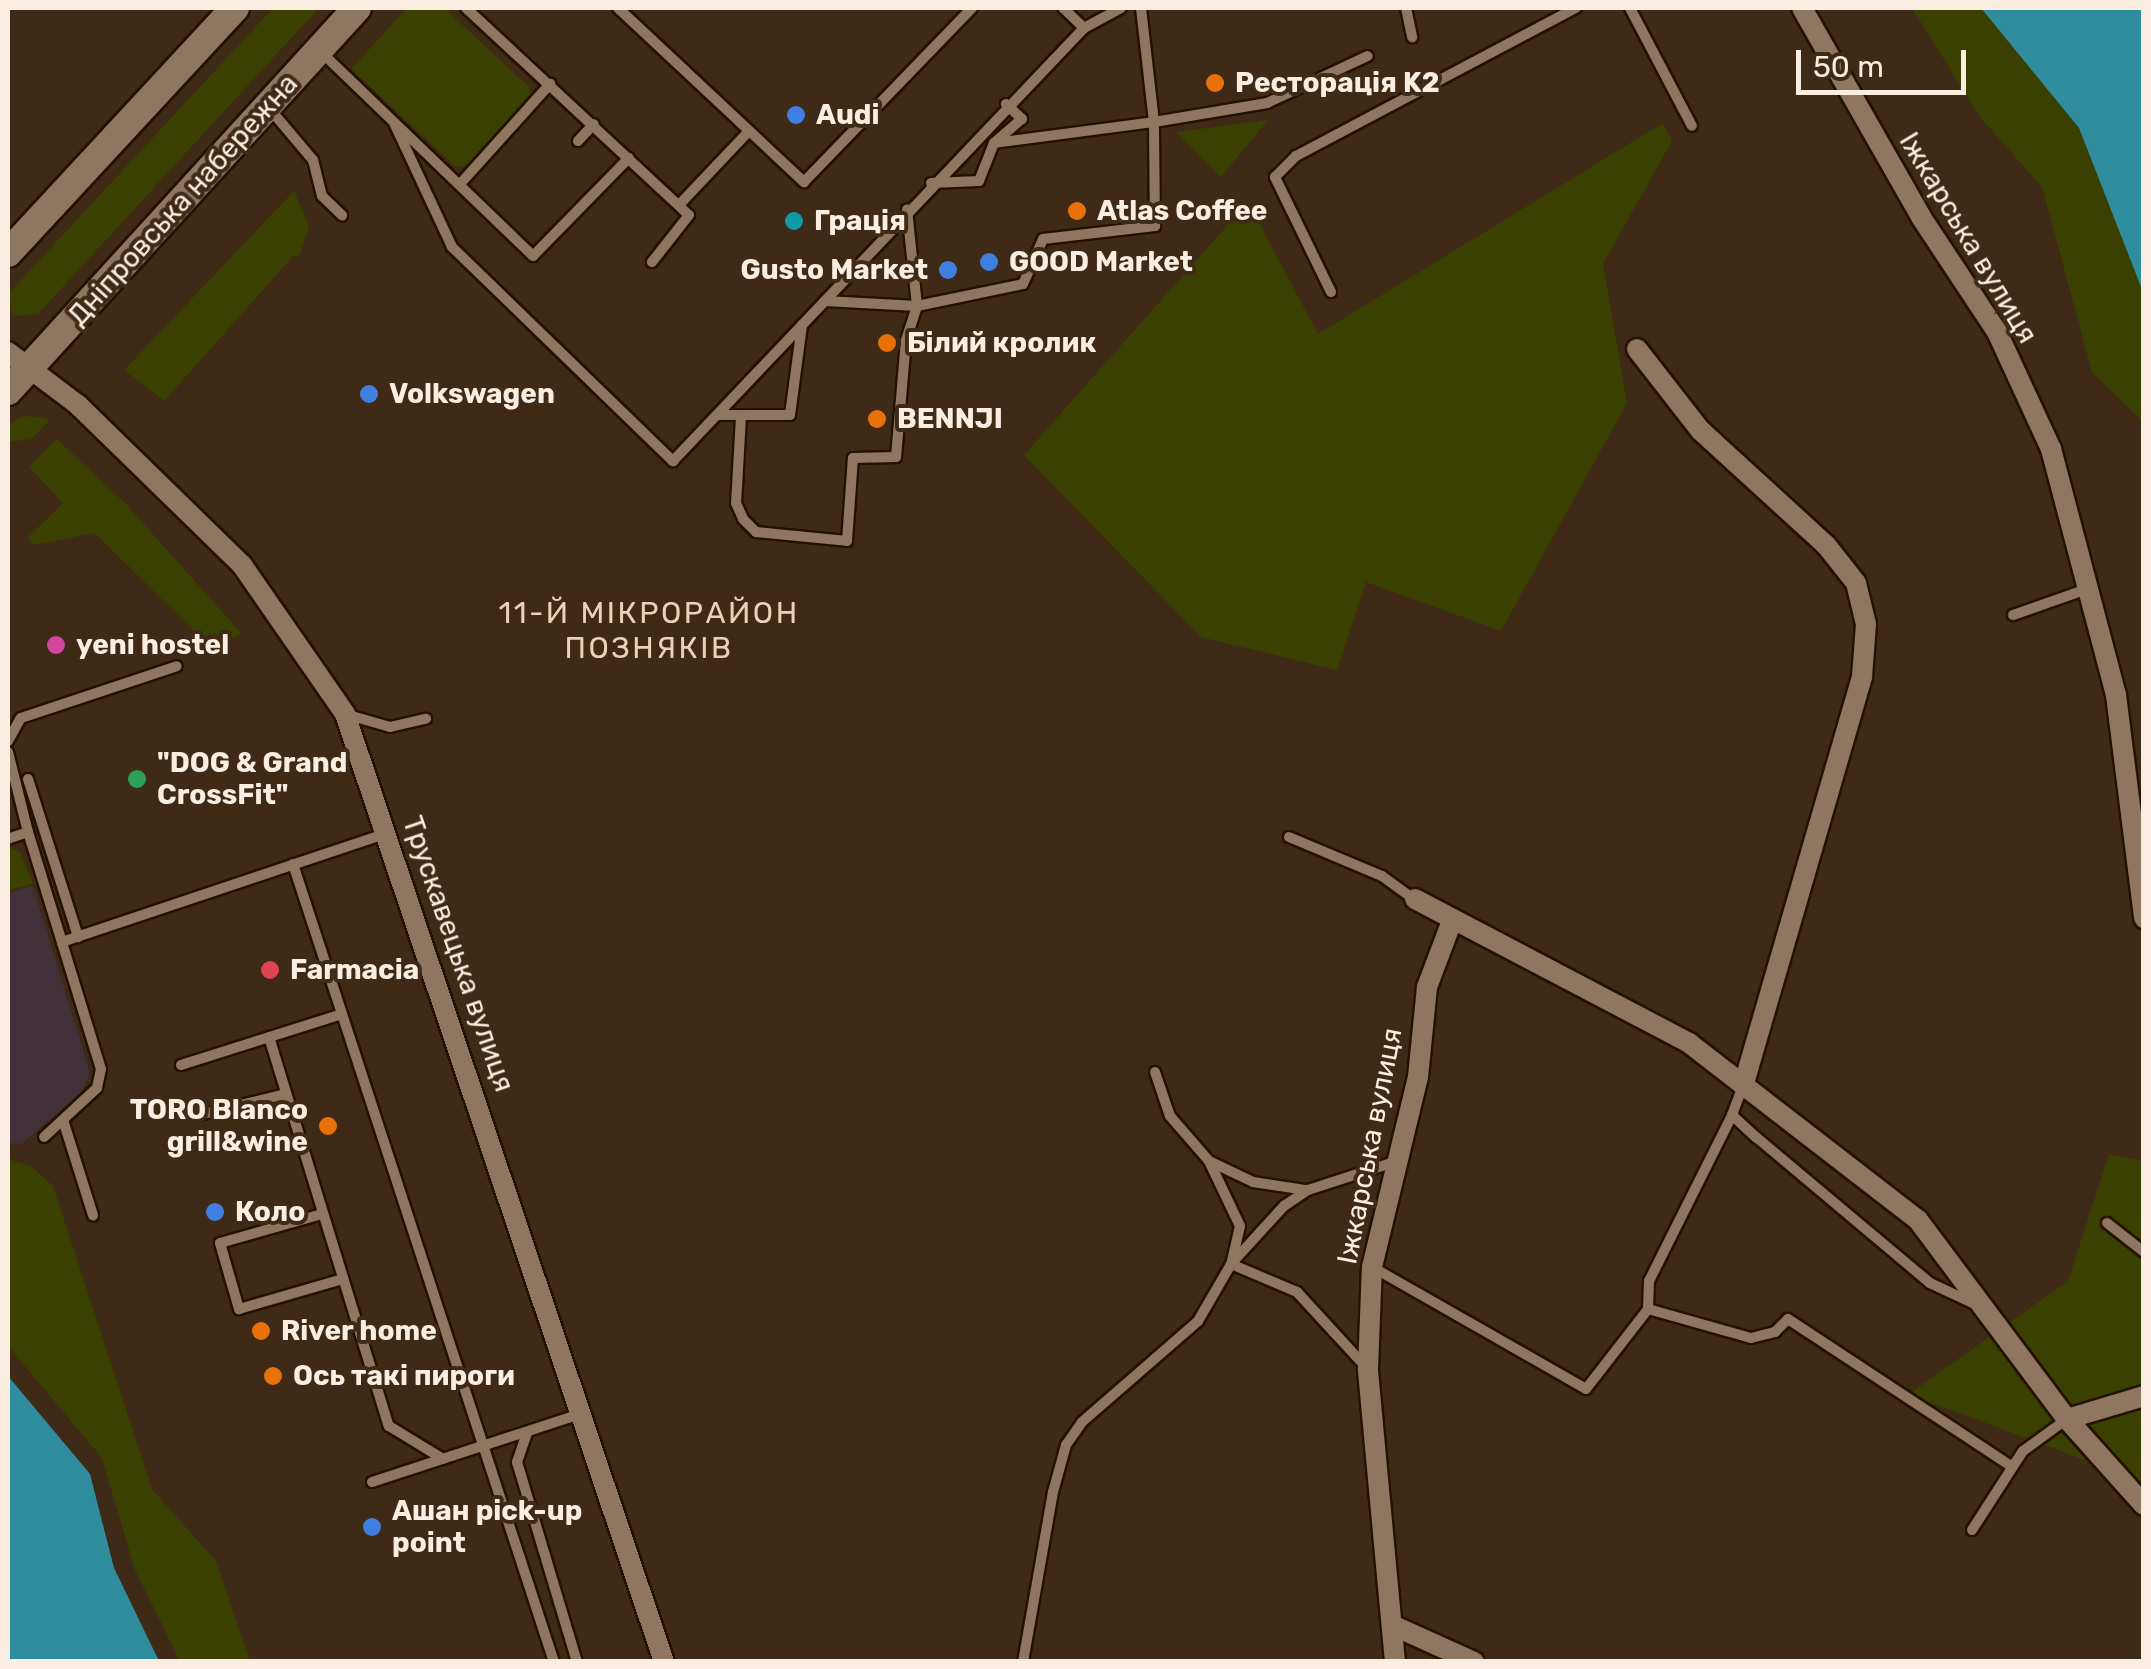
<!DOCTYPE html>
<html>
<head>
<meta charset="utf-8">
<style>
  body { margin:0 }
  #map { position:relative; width:2151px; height:1669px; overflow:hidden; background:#3e2a16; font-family:Rubik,sans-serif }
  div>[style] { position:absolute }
  .education>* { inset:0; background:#423038 }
  .green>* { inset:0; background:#3a4000 }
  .water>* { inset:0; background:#2f8d9d }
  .roads { filter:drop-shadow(2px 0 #241201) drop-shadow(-2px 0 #241201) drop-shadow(0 2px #241201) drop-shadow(0 -2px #241201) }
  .lane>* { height:10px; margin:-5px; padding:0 5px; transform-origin:5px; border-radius:5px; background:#8e7661 }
  .street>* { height:20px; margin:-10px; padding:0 10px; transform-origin:10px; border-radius:10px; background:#8e7661 }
  .secondary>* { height:28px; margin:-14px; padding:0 14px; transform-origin:14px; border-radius:14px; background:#8e7661 }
  .dots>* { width:28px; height:28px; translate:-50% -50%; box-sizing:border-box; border:5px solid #3e2a16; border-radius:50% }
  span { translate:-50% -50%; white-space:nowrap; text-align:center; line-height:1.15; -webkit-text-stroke:8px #3e2a16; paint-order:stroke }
  .poi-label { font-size:28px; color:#faede1; font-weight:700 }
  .left { translate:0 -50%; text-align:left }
  .right { translate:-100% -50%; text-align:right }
  .street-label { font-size:28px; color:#faede1 }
  .neighbourhood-label { font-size:30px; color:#ebd1b9; letter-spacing:2.5px }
  .frame { position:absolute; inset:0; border:10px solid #faede1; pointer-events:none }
  .scale { position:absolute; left:1796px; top:50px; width:170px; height:45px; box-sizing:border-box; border:5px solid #faede1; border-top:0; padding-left:12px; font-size:30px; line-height:35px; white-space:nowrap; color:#faede1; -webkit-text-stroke:8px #3e2a16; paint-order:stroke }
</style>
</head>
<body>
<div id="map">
  <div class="education">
    <i style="clip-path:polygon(33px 886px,90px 1073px,79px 1096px,21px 1144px,8px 1143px,8px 893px)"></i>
  </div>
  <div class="green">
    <i style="clip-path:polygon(273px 8px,319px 8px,38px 314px,13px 316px,9px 293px)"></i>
    <i style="clip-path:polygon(407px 8px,444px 8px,529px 87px,531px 101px,471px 165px,456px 167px,351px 69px)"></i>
    <i style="clip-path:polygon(1912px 8px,1981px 8px,2079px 128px,2143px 292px,2143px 422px,2092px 372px,2042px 187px,1980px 117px)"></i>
    <i style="clip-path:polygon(1268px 120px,1221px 177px,1176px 132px)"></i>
    <i style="clip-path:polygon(1663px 123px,1672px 141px,1603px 264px,1627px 403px,1501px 631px,1366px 582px,1337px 670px,1201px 637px,1024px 455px,1248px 202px,1318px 334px)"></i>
    <i style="clip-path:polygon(294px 191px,309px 226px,299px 258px,294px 255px,164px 401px,124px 370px)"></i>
    <i style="clip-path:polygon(20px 417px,33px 416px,50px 419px,32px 439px,9px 442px,8px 426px)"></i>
    <i style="clip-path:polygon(57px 439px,126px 504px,242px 634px,209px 646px,95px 533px,34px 545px,27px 538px,63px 503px,29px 467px)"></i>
    <i style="clip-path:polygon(9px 847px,21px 853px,33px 884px,8px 890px)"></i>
    <i style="clip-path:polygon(2109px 1154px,2143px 1161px,2143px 1482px,1909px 1394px,2068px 1281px)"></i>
    <i style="clip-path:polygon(8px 1159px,31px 1166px,53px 1186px,152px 1489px,216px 1561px,250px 1661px,180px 1661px,134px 1568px,102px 1458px,8px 1346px)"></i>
  </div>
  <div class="water">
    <i style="clip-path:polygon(1981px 8px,2143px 8px,2143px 292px,2079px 128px)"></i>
    <i style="clip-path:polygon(8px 1376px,90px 1474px,114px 1568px,159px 1661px,8px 1661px)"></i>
  </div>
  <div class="roads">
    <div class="lane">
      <i style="left:466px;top:8px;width:304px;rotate:42.9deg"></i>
      <i style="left:689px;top:215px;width:60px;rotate:128.2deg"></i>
      <i style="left:618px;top:8px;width:255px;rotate:43.1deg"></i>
      <i style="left:804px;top:182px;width:242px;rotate:-46deg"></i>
      <i style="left:1141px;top:8px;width:115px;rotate:83.5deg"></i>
      <i style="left:1154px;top:122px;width:115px;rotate:-9.5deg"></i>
      <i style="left:1267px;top:103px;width:111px;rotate:-25deg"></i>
      <i style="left:1406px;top:8px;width:30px;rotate:78deg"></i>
      <i style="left:1630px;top:8px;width:133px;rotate:62.3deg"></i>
      <i style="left:1084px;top:28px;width:42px;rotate:-28.4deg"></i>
      <i style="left:319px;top:50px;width:297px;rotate:43.9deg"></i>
      <i style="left:533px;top:256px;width:137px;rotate:-45.6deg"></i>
      <i style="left:269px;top:108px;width:68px;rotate:49.8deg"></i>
      <i style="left:313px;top:160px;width:37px;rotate:76deg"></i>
      <i style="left:322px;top:196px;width:28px;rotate:44deg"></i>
      <i style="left:394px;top:123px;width:137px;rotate:64.9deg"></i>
      <i style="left:452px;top:247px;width:308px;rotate:44.1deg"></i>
      <i style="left:673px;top:461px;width:597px;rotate:-46.49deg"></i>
      <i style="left:1084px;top:28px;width:29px;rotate:-136deg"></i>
      <i style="left:578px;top:141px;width:23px;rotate:-47deg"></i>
      <i style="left:931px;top:183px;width:48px;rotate:-2.4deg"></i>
      <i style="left:979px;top:181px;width:41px;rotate:-68.5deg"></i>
      <i style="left:994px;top:143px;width:37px;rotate:-41deg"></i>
      <i style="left:1022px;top:119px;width:22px;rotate:-137deg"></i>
      <i style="left:460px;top:184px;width:135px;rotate:-48deg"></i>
      <i style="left:679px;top:205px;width:102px;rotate:-46.6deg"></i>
      <i style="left:1331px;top:292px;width:128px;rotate:-116deg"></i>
      <i style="left:1275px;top:177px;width:30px;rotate:-45deg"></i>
      <i style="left:1296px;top:156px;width:317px;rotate:-27.9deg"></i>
      <i style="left:825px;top:301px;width:92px;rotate:3.1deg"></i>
      <i style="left:917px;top:306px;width:97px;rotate:-95.9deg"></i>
      <i style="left:719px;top:415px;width:71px"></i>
      <i style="left:790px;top:415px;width:91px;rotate:-82.4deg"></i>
      <i style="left:741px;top:417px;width:86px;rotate:93.3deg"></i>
      <i style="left:736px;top:503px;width:17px;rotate:66deg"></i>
      <i style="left:743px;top:519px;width:18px;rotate:45deg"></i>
      <i style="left:756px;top:532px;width:91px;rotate:5.6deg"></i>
      <i style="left:847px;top:541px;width:83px;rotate:-85.9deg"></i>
      <i style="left:853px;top:458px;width:43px;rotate:-1.3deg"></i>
      <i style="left:896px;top:457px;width:117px;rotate:-85.1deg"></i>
      <i style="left:906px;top:340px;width:36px;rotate:-72deg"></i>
      <i style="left:917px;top:306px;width:108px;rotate:-11.7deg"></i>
      <i style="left:1023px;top:284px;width:49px;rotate:-66deg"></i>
      <i style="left:1043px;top:239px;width:113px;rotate:-6.6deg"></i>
      <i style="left:1155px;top:226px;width:104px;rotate:-90.6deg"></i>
      <i style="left:1154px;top:122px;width:161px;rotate:172.5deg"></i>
      <i style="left:2013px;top:615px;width:78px;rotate:-19.4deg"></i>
      <i style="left:345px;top:714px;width:47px;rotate:16.1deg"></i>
      <i style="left:390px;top:727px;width:37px;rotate:-13deg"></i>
      <i style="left:8px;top:741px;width:26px;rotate:-61deg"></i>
      <i style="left:21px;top:718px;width:164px;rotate:-18.4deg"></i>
      <i style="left:8px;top:752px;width:82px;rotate:76deg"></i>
      <i style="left:28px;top:832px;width:21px;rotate:161deg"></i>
      <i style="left:28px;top:779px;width:166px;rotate:72.4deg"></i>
      <i style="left:28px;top:832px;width:248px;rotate:72.9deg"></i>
      <i style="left:101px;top:1069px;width:19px;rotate:102deg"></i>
      <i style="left:97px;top:1088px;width:72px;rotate:137.2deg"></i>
      <i style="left:1289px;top:837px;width:101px;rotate:22.8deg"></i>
      <i style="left:1382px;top:876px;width:39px;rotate:36deg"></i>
      <i style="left:293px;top:864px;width:840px;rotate:71.89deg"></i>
      <i style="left:62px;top:942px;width:343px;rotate:-18.5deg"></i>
      <i style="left:269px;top:1037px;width:407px;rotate:72.9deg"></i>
      <i style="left:389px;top:1426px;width:63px;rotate:31.4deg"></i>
      <i style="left:181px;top:1065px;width:169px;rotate:-17.6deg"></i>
      <i style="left:1155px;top:1072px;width:46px;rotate:71.2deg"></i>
      <i style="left:1170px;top:1116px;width:60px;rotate:49.1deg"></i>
      <i style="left:1209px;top:1161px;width:49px;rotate:25.5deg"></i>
      <i style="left:1253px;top:1182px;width:54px;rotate:8.6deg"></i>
      <i style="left:1743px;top:1086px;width:31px;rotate:111deg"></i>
      <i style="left:1732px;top:1115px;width:33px;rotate:43deg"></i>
      <i style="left:1756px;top:1137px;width:227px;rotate:40deg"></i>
      <i style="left:1930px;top:1283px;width:52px;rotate:25.1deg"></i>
      <i style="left:199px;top:1115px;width:89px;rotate:-13.6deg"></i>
      <i style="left:63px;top:1120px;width:100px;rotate:72.5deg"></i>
      <i style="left:1209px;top:1161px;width:72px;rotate:64.5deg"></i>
      <i style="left:1240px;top:1226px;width:39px;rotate:103deg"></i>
      <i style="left:1231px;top:1264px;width:72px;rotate:23deg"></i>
      <i style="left:1297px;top:1292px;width:103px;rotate:47.4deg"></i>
      <i style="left:322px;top:1214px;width:106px;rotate:164.1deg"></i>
      <i style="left:220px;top:1243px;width:69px;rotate:73.9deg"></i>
      <i style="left:239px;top:1309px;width:108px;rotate:-16.1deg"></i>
      <i style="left:2107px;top:1223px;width:47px;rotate:38.1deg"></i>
      <i style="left:1374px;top:1268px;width:244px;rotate:29.7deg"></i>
      <i style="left:1586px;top:1389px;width:101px;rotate:-52.2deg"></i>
      <i style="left:1648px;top:1309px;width:28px;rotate:-88deg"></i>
      <i style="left:1649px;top:1281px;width:186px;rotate:-63.4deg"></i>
      <i style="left:1648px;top:1309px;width:107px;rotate:15.7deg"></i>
      <i style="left:1751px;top:1338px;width:25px;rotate:-14deg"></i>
      <i style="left:1775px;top:1332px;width:18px;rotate:-45deg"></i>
      <i style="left:1788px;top:1319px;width:267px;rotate:33.4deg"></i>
      <i style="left:527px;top:1433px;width:31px;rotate:109deg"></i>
      <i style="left:517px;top:1462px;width:209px;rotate:73.3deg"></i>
      <i style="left:372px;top:1482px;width:219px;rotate:-18.1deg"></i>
      <i style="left:1972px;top:1530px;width:94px;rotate:-57.2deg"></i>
      <i style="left:2023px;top:1451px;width:54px;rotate:-36deg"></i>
      <i style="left:1023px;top:1662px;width:173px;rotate:-80deg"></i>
      <i style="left:1053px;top:1492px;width:49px;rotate:-74.5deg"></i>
      <i style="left:1066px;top:1445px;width:28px;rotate:-55deg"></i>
      <i style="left:1082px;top:1422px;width:154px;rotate:-41deg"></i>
      <i style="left:1198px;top:1321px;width:66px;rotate:-59.9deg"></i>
      <i style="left:1231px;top:1264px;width:79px;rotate:-47.6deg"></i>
      <i style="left:1284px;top:1206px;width:29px;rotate:-34deg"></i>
      <i style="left:1308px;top:1190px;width:94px;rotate:-18deg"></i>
    </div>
    <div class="street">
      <i style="left:1802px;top:8px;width:241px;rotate:60.3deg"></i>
      <i style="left:1921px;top:217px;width:138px;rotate:56.5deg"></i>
      <i style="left:1997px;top:332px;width:129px;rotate:65.2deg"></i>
      <i style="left:2051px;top:449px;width:254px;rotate:75.2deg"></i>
      <i style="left:2116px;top:695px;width:225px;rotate:82.8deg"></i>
      <i style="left:1637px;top:349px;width:103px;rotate:52.1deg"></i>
      <i style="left:1700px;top:430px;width:171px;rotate:42.4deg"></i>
      <i style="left:1826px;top:545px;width:48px;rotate:51.7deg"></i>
      <i style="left:1856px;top:583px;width:42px;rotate:76.3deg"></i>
      <i style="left:1866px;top:624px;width:53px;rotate:94.3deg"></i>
      <i style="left:1862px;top:677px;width:424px;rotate:106.2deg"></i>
      <i style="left:8px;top:352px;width:88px;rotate:37.1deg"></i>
      <i style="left:78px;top:405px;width:229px;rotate:44.3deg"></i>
      <i style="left:242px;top:565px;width:181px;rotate:55.3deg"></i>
      <i style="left:345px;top:714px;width:1000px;rotate:71.4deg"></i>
      <i style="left:1415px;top:899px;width:310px;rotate:27.7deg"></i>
      <i style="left:1689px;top:1043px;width:289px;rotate:37.7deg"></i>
      <i style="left:1918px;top:1220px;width:249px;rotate:53.2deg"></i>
      <i style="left:2067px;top:1419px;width:115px;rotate:48.2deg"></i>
      <i style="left:2067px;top:1419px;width:80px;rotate:-16.6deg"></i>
      <i style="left:1392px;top:1625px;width:90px;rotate:24.3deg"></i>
      <i style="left:1395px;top:1662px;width:294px;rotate:-95.3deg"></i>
      <i style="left:1368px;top:1369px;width:102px;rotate:-87.8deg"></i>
      <i style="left:1372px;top:1267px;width:195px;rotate:-76.4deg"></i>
      <i style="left:1418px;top:1077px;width:90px;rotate:-84.3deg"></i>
      <i style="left:1427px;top:987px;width:71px;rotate:-69.3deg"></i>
    </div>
    <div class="secondary">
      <i style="left:8px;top:253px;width:334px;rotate:-47.2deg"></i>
      <i style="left:8px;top:391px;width:518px;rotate:-47.66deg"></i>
    </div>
  </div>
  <div class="dots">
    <i style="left:1215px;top:83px;background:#e8710a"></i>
    <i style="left:796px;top:115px;background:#3f7fe0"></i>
    <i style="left:1077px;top:211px;background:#e8710a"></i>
    <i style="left:794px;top:221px;background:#0f9aa8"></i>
    <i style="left:989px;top:262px;background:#3f7fe0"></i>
    <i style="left:948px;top:270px;background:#3f7fe0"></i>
    <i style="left:887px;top:343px;background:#e8710a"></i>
    <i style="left:369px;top:394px;background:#3f7fe0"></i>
    <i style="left:877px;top:419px;background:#e8710a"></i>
    <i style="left:56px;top:645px;background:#d1479c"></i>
    <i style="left:137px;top:779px;background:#2e9e5b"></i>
    <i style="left:270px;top:970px;background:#e0444e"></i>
    <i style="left:328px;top:1126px;background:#e8710a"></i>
    <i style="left:215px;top:1212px;background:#3f7fe0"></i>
    <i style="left:261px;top:1331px;background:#e8710a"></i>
    <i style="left:273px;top:1376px;background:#e8710a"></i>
    <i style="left:372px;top:1527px;background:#3f7fe0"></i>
  </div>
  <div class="poi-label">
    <span class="left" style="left:1235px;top:83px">Ресторація K2</span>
    <span class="left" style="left:816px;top:115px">Audi</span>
    <span class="left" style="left:1097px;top:211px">Atlas Coffee</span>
    <span class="left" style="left:814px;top:221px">Грація</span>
    <span class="left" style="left:1009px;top:262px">GOOD Market</span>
    <span class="right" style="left:928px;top:270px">Gusto Market</span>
    <span class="left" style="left:907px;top:343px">Білий кролик</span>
    <span class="left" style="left:389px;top:394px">Volkswagen</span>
    <span class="left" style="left:897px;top:419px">BENNJI</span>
    <span class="left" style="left:76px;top:645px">yeni hostel</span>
    <span class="left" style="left:157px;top:779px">"DOG &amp; Grand<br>CrossFit"</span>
    <span class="left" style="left:290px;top:970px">Farmacia</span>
    <span class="right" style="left:308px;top:1126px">TORO Blanco<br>grill&amp;wine</span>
    <span class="left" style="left:235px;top:1212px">Коло</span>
    <span class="left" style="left:281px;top:1331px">River home</span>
    <span class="left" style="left:293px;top:1376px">Ось такі пироги</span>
    <span class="left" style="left:392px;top:1527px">Ашан pick-up<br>point</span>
  </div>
  <div class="street-label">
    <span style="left:183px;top:200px;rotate:-48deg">Дніпровська набережна</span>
    <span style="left:1968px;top:238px;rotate:59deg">Іжкарська вулиця</span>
    <span style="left:458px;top:954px;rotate:71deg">Трускавецька вулиця</span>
    <span style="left:1370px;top:1146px;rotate:-79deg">Іжкарська вулиця</span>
  </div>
  <div class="neighbourhood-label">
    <span style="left:649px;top:630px">11-Й МІКРОРАЙОН<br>ПОЗНЯКІВ</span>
  </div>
  <div class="frame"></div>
  <div class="scale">50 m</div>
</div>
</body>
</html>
